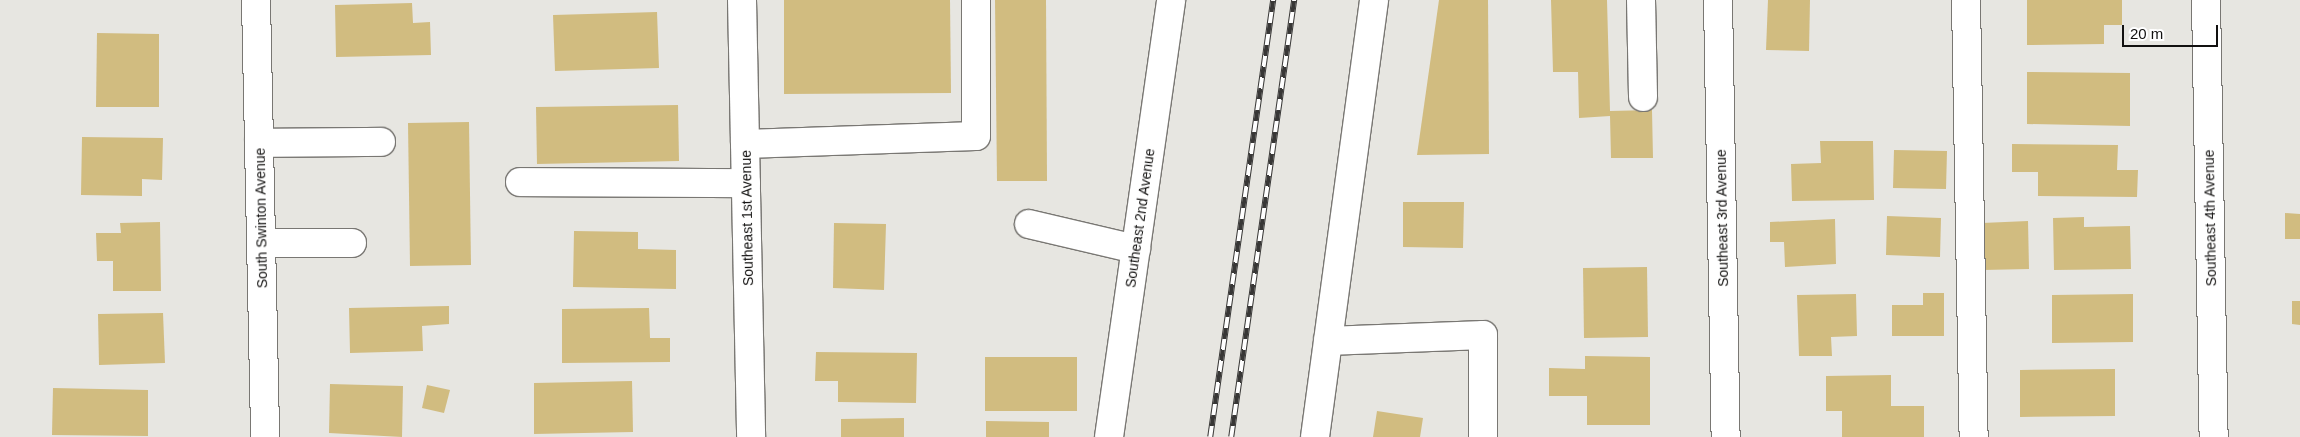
<!DOCTYPE html>
<html>
<head>
<meta charset="utf-8">
<style>
  body { margin:0 }
  #map { position:relative; width:2300px; height:437px; overflow:hidden; background:#e7e6e1; font-family:Helvetica,sans-serif }
  div>[style] { position:absolute }
  .building>* { inset:0; background:#d1bc80 }
  .roads { filter:drop-shadow(1px 0 #797773) drop-shadow(-1px 0 #797773) drop-shadow(0 1px #797773) drop-shadow(0 -1px #797773) }
  .minor>* { height:28px; margin:-14px; padding:0 14px; transform-origin:14px; border-radius:14px; background:#fff }
  .rail>* { height:5.5px; margin-top:-2.75px; transform-origin:0; background:repeating-linear-gradient(90deg,#fff 0 11px,#383736 0 22px); box-sizing:border-box; border-block:1px solid #383736 }
  span { translate:-50% -50%; white-space:nowrap; text-align:center; line-height:1.15; -webkit-text-stroke:5px #fff; paint-order:stroke }
  .street-label { font-size:14px; color:#121110 }
  .scale { position:absolute; left:2122px; top:25px; width:96px; height:22px; box-sizing:border-box; border:2px solid #121110; border-top:0; padding-left:6px; font-size:15px; line-height:18px; white-space:nowrap; color:#121110; -webkit-text-stroke:4px #fff; paint-order:stroke }
</style>
</head>
<body>
<div id="map">
  <div class="building">
    <i style="clip-path:polygon(784px 0,950px 0,951px 93px,784px 94px)"></i>
    <i style="clip-path:polygon(995px 0,1046px 0,1047px 181px,997px 181px)"></i>
    <i style="clip-path:polygon(1439px 0,1488px 0,1489px 154px,1417px 155px)"></i>
    <i style="clip-path:polygon(1551px 0,1607px 0,1610px 111px,1652px 110px,1653px 158px,1611px 158px,1610px 116px,1579px 118px,1578px 72px,1553px 72px)"></i>
    <i style="clip-path:polygon(1768px 0,1810px 0,1809px 51px,1766px 50px)"></i>
    <i style="clip-path:polygon(2027px 0,2122px 0,2122px 25px,2104px 25px,2104px 44px,2027px 45px)"></i>
    <i style="clip-path:polygon(412px 3px,413px 23px,430px 22px,431px 55px,336px 57px,335px 5px)"></i>
    <i style="clip-path:polygon(657px 12px,659px 68px,555px 71px,553px 15px)"></i>
    <i style="clip-path:polygon(97px 33px,159px 34px,159px 107px,96px 107px)"></i>
    <i style="clip-path:polygon(2027px 72px,2130px 73px,2130px 126px,2027px 124px)"></i>
    <i style="clip-path:polygon(678px 105px,679px 161px,537px 164px,536px 107px)"></i>
    <i style="clip-path:polygon(469px 122px,471px 265px,410px 266px,408px 123px)"></i>
    <i style="clip-path:polygon(82px 137px,163px 138px,162px 180px,142px 179px,142px 196px,81px 195px)"></i>
    <i style="clip-path:polygon(1820px 141px,1873px 141px,1874px 200px,1792px 201px,1791px 164px,1821px 163px)"></i>
    <i style="clip-path:polygon(2012px 144px,2118px 145px,2117px 170px,2138px 170px,2137px 197px,2038px 196px,2038px 172px,2012px 172px)"></i>
    <i style="clip-path:polygon(1894px 150px,1947px 151px,1946px 189px,1893px 188px)"></i>
    <i style="clip-path:polygon(1403px 202px,1464px 202px,1463px 248px,1403px 247px)"></i>
    <i style="clip-path:polygon(2285px 213px,2300px 214px,2300px 239px,2285px 239px)"></i>
    <i style="clip-path:polygon(1887px 216px,1941px 218px,1940px 257px,1886px 255px)"></i>
    <i style="clip-path:polygon(2084px 217px,2084px 227px,2130px 226px,2131px 269px,2054px 270px,2053px 218px)"></i>
    <i style="clip-path:polygon(1835px 219px,1836px 264px,1785px 267px,1784px 242px,1770px 242px,1770px 222px)"></i>
    <i style="clip-path:polygon(2028px 221px,2029px 269px,1983px 270px,1982px 223px)"></i>
    <i style="clip-path:polygon(160px 222px,161px 291px,113px 291px,113px 261px,97px 261px,96px 233px,121px 233px,120px 223px)"></i>
    <i style="clip-path:polygon(834px 223px,886px 224px,884px 290px,833px 288px)"></i>
    <i style="clip-path:polygon(574px 231px,638px 232px,638px 249px,676px 250px,676px 289px,573px 287px)"></i>
    <i style="clip-path:polygon(1647px 267px,1648px 337px,1584px 338px,1583px 268px)"></i>
    <i style="clip-path:polygon(1923px 293px,1944px 293px,1944px 336px,1892px 336px,1892px 305px,1923px 305px)"></i>
    <i style="clip-path:polygon(1856px 294px,1857px 336px,1831px 337px,1832px 356px,1799px 356px,1797px 295px)"></i>
    <i style="clip-path:polygon(2133px 294px,2133px 342px,2052px 343px,2052px 295px)"></i>
    <i style="clip-path:polygon(2292px 301px,2300px 301px,2300px 325px,2292px 324px)"></i>
    <i style="clip-path:polygon(449px 306px,449px 324px,422px 326px,423px 351px,350px 353px,349px 308px)"></i>
    <i style="clip-path:polygon(649px 308px,650px 338px,670px 338px,670px 362px,562px 363px,562px 309px)"></i>
    <i style="clip-path:polygon(163px 313px,165px 363px,99px 365px,98px 314px)"></i>
    <i style="clip-path:polygon(816px 352px,917px 353px,916px 403px,838px 402px,838px 381px,815px 381px)"></i>
    <i style="clip-path:polygon(1585px 356px,1650px 357px,1650px 425px,1587px 425px,1587px 396px,1549px 396px,1549px 368px,1585px 369px)"></i>
    <i style="clip-path:polygon(985px 357px,1077px 357px,1077px 411px,985px 411px)"></i>
    <i style="clip-path:polygon(2115px 369px,2115px 416px,2020px 417px,2020px 370px)"></i>
    <i style="clip-path:polygon(1891px 375px,1891px 406px,1924px 406px,1924px 437px,1842px 437px,1842px 411px,1826px 411px,1826px 376px)"></i>
    <i style="clip-path:polygon(632px 381px,633px 432px,534px 434px,534px 383px)"></i>
    <i style="clip-path:polygon(330px 384px,403px 386px,402px 437px,329px 433px)"></i>
    <i style="clip-path:polygon(427px 385px,450px 390px,444px 413px,422px 408px)"></i>
    <i style="clip-path:polygon(53px 388px,148px 390px,148px 436px,52px 435px)"></i>
    <i style="clip-path:polygon(1377px 411px,1423px 418px,1420px 437px,1373px 437px)"></i>
    <i style="clip-path:polygon(904px 418px,904px 437px,841px 437px,841px 419px)"></i>
    <i style="clip-path:polygon(986px 421px,1049px 422px,1049px 437px,986px 437px)"></i>
  </div>
  <div class="roads">
    <div class="minor">
      <i style="left:256px;top:0;width:437px;rotate:88.8deg"></i>
      <i style="left:742px;top:0;width:437px;rotate:88.8deg"></i>
      <i style="left:1641px;top:0;width:97px;rotate:88.8deg"></i>
      <i style="left:1718px;top:0;width:437px;rotate:89deg"></i>
      <i style="left:1966px;top:0;width:437px;rotate:89deg"></i>
      <i style="left:2206px;top:0;width:437px;rotate:89deg"></i>
      <i style="left:259px;top:143px;width:122px;rotate:-0.5deg"></i>
      <i style="left:745px;top:144px;width:231px;rotate:-2deg"></i>
      <i style="left:976px;top:136px;width:136px;rotate:-90deg"></i>
      <i style="left:520px;top:182px;width:226px;rotate:0.3deg"></i>
      <i style="left:1029px;top:224px;width:110px;rotate:13.2deg"></i>
      <i style="left:261px;top:243px;width:91px"></i>
      <i style="left:1328px;top:341px;width:155px;rotate:-2.2deg"></i>
      <i style="left:1483px;top:335px;width:102px;rotate:90deg"></i>
      <i style="left:1109px;top:437px;width:441px;rotate:-81.9deg"></i>
      <i style="left:1315px;top:437px;width:441px;rotate:-82.3deg"></i>
    </div>
  </div>
  <div class="rail">
    <i style="left:1210px;top:437px;width:442px;rotate:-81.8deg"></i>
    <i style="left:1231px;top:437px;width:442px;rotate:-81.8deg"></i>
  </div>
  <div class="street-label">
    <span style="left:261px;top:218px;rotate:-91deg">South Swinton Avenue</span>
    <span style="left:747px;top:218px;rotate:-91deg">Southeast 1st Avenue</span>
    <span style="left:1140px;top:218px;rotate:-82deg">Southeast 2nd Avenue</span>
    <span style="left:1722px;top:218px;rotate:-91deg">Southeast 3rd Avenue</span>
    <span style="left:2210px;top:218px;rotate:-91deg">Southeast 4th Avenue</span>
  </div>
  <div class="scale">20 m</div>
</div>
</body>
</html>
